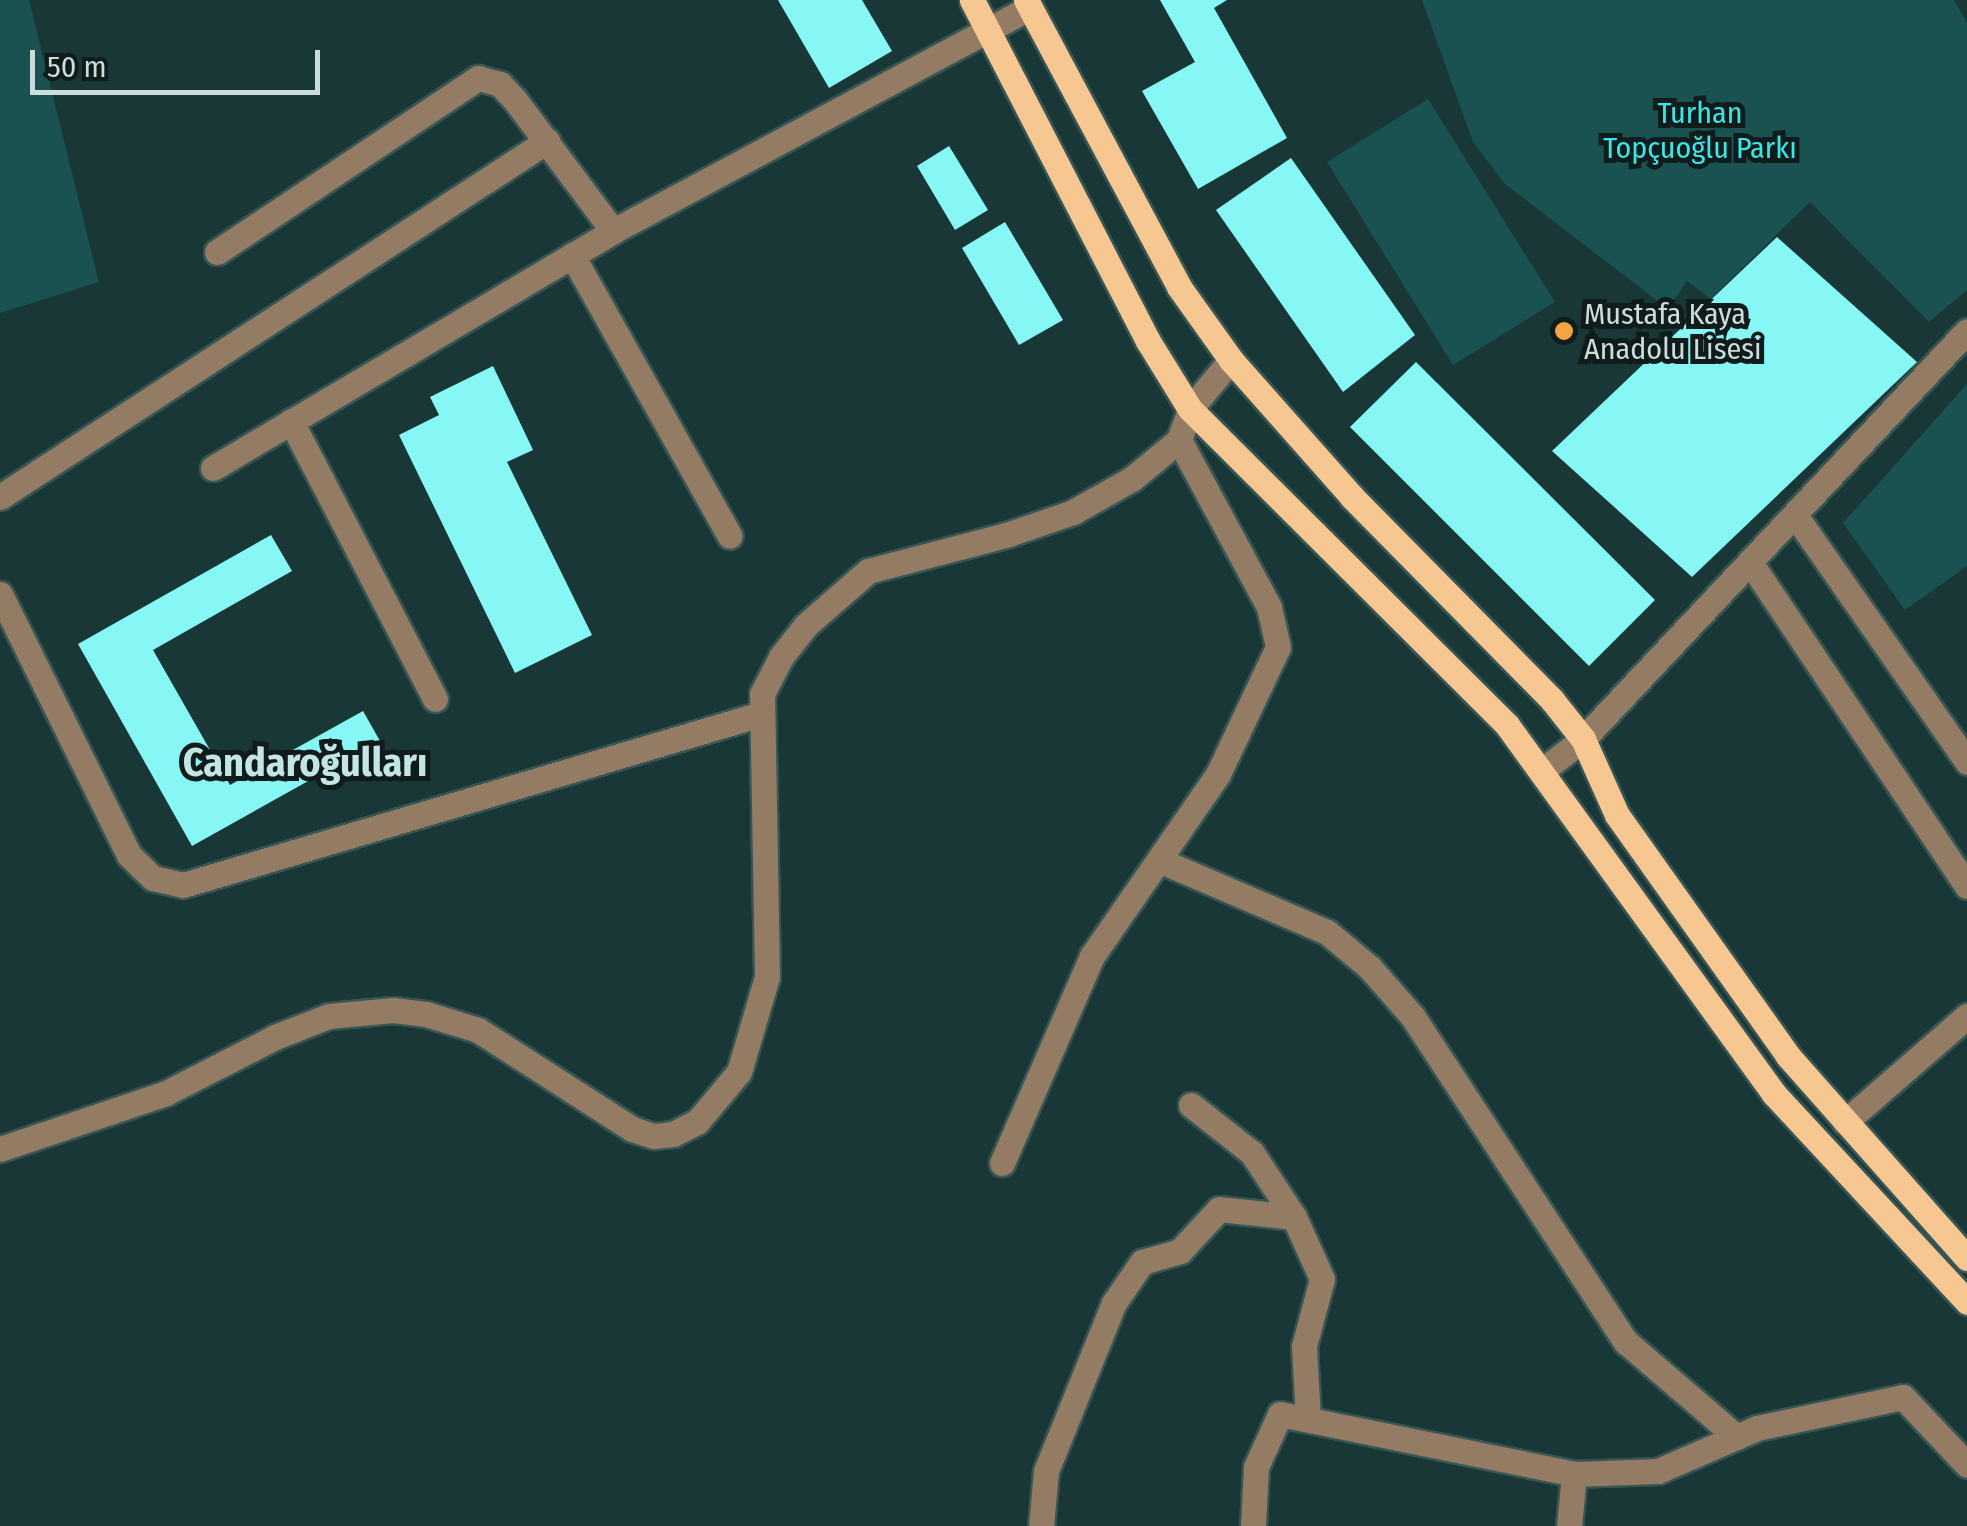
<!DOCTYPE html>
<html>
<head>
<meta charset="utf-8">
<style>
  body { margin:0 }
  #map { position:relative; width:1967px; height:1526px; overflow:hidden; background:#183736; font-family:"Fira Sans Condensed",sans-serif }
  div>[style] { position:absolute }
  .green>* { inset:0; background:#195251 }
  .building>* { inset:0; background:#86f7f5 }
  .roads { filter:drop-shadow(2px 0 #385554) drop-shadow(-2px 0 #385554) drop-shadow(0 2px #385554) drop-shadow(0 -2px #385554) }
  .minor>* { height:25px; margin:-12.5px; padding:0 12.5px; transform-origin:12.5px; border-radius:12.5px; background:#937c63 }
  .major>* { height:25px; margin:-12.5px; padding:0 12.5px; transform-origin:12.5px; border-radius:12.5px; background:#f6c791 }
  .dots>* { width:28px; height:28px; translate:-50% -50%; box-sizing:border-box; border:5px solid #0f1c1b; border-radius:50% }
  span { translate:-50% -50%; white-space:nowrap; text-align:center; line-height:1.15; -webkit-text-stroke:10px #0f1c1b; paint-order:stroke }
  .park-label { font-size:30px; color:#3be7e6 }
  .poi-label { font-size:30px; color:#cbdcdc }
  .left { translate:0 -50%; text-align:left }
  .district-label { font-size:40px; color:#c3e6e5; font-weight:700 }
  .scale { position:absolute; left:30px; top:50px; width:290px; height:45px; box-sizing:border-box; border:5px solid #cbdcdc; border-top:0; padding-left:12px; font-size:30px; line-height:35px; white-space:nowrap; color:#cbdcdc; -webkit-text-stroke:8px #0f1c1b; paint-order:stroke }
</style>
</head>
<body>
<div id="map">
  <div class="green">
    <i style="clip-path:polygon(0 0,29px 0,99px 282px,0 313px)"></i>
    <i style="clip-path:polygon(1422px 0,1954px 0,1967px 23px,1967px 290px,1929px 322px,1810px 202px,1711px 299px,1687px 281px,1668px 309px,1505px 184px,1473px 142px)"></i>
    <i style="clip-path:polygon(1428px 99px,1555px 302px,1453px 365px,1327px 162px)"></i>
    <i style="clip-path:polygon(1967px 384px,1967px 566px,1905px 610px,1843px 523px)"></i>
  </div>
  <div class="building">
    <i style="clip-path:polygon(778px 0,862px 0,892px 51px,829px 88px)"></i>
    <i style="clip-path:polygon(1160px 0,1227px 0,1214px 8px,1287px 138px,1198px 189px,1142px 91px,1195px 62px)"></i>
    <i style="clip-path:polygon(949px 146px,988px 210px,955px 230px,917px 166px)"></i>
    <i style="clip-path:polygon(1291px 158px,1415px 335px,1343px 392px,1216px 210px)"></i>
    <i style="clip-path:polygon(1005px 222px,1063px 320px,1019px 345px,962px 248px)"></i>
    <i style="clip-path:polygon(1777px 237px,1917px 362px,1692px 577px,1552px 451px)"></i>
    <i style="clip-path:polygon(1416px 362px,1655px 600px,1589px 666px,1350px 427px)"></i>
    <i style="clip-path:polygon(493px 366px,533px 450px,507px 462px,592px 635px,515px 673px,399px 435px,439px 415px,430px 397px)"></i>
    <i style="clip-path:polygon(271px 535px,292px 571px,153px 650px,230px 785px,363px 711px,380px 741px,192px 846px,78px 644px)"></i>
  </div>
  <div class="roads">
    <div class="minor">
      <i style="left:217px;top:252px;width:314px;rotate:-33.7deg"></i>
      <i style="left:478px;top:78px;width:23px;rotate:15deg"></i>
      <i style="left:500px;top:84px;width:22px;rotate:47deg"></i>
      <i style="left:515px;top:100px;width:164px;rotate:53.2deg"></i>
      <i style="left:572px;top:255px;width:322px;rotate:60.7deg"></i>
      <i style="left:291px;top:421px;width:313px;rotate:62.6deg"></i>
      <i style="left:213px;top:468px;width:465px;rotate:-30.6deg"></i>
      <i style="left:613px;top:231px;width:473px;rotate:-28.2deg"></i>
      <i style="left:0;top:497px;width:653px;rotate:-33.06deg"></i>
      <i style="left:1795px;top:515px;width:301px;rotate:55.1deg"></i>
      <i style="left:1750px;top:562px;width:390px;rotate:56.2deg"></i>
      <i style="left:0;top:594px;width:291px;rotate:63.7deg"></i>
      <i style="left:129px;top:855px;width:33px;rotate:44deg"></i>
      <i style="left:153px;top:878px;width:31px;rotate:13deg"></i>
      <i style="left:183px;top:885px;width:603px;rotate:-16.48deg"></i>
      <i style="left:1543px;top:770px;width:51px;rotate:-37.8deg"></i>
      <i style="left:1583px;top:739px;width:560px;rotate:-46.74deg"></i>
      <i style="left:1161px;top:861px;width:181px;rotate:23.2deg"></i>
      <i style="left:1327px;top:932px;width:56px;rotate:39.9deg"></i>
      <i style="left:1370px;top:968px;width:65px;rotate:48.7deg"></i>
      <i style="left:1413px;top:1017px;width:389px;rotate:56.8deg"></i>
      <i style="left:1626px;top:1342px;width:146px;rotate:40.6deg"></i>
      <i style="left:1191px;top:1105px;width:78px;rotate:38.2deg"></i>
      <i style="left:1252px;top:1153px;width:77px;rotate:56.7deg"></i>
      <i style="left:1294px;top:1217px;width:68px;rotate:65.7deg"></i>
      <i style="left:1322px;top:1279px;width:69px;rotate:105deg"></i>
      <i style="left:1304px;top:1346px;width:73px;rotate:86.9deg"></i>
      <i style="left:1845px;top:1122px;width:162px;rotate:-41deg"></i>
      <i style="left:0;top:1149px;width:175px;rotate:-18.6deg"></i>
      <i style="left:166px;top:1093px;width:123px;rotate:-27.2deg"></i>
      <i style="left:275px;top:1037px;width:58px;rotate:-21.3deg"></i>
      <i style="left:329px;top:1016px;width:64px;rotate:-5.4deg"></i>
      <i style="left:393px;top:1010px;width:33px;rotate:7deg"></i>
      <i style="left:426px;top:1014px;width:54px;rotate:17.1deg"></i>
      <i style="left:478px;top:1030px;width:183px;rotate:32.7deg"></i>
      <i style="left:632px;top:1129px;width:23px;rotate:18deg"></i>
      <i style="left:654px;top:1136px;width:19px;rotate:-6deg"></i>
      <i style="left:673px;top:1134px;width:27px;rotate:-27deg"></i>
      <i style="left:697px;top:1122px;width:65px;rotate:-50deg"></i>
      <i style="left:739px;top:1072px;width:99px;rotate:-73.6deg"></i>
      <i style="left:767px;top:977px;width:283px;rotate:-91deg"></i>
      <i style="left:762px;top:694px;width:42px;rotate:-62.8deg"></i>
      <i style="left:781px;top:657px;width:39px;rotate:-52deg"></i>
      <i style="left:805px;top:626px;width:84px;rotate:-41.1deg"></i>
      <i style="left:868px;top:571px;width:143px;rotate:-14.6deg"></i>
      <i style="left:1006px;top:535px;width:71px;rotate:-18.9deg"></i>
      <i style="left:1073px;top:512px;width:69px;rotate:-29.5deg"></i>
      <i style="left:1133px;top:478px;width:60px;rotate:-39.6deg"></i>
      <i style="left:1002px;top:1163px;width:226px;rotate:-66.5deg"></i>
      <i style="left:1092px;top:956px;width:221px;rotate:-55.3deg"></i>
      <i style="left:1218px;top:774px;width:140px;rotate:-64.7deg"></i>
      <i style="left:1278px;top:647px;width:41px;rotate:-102.7deg"></i>
      <i style="left:1269px;top:607px;width:190px;rotate:-118.3deg"></i>
      <i style="left:1179px;top:440px;width:33px;rotate:-70deg"></i>
      <i style="left:1190px;top:409px;width:64px;rotate:-50.1deg"></i>
      <i style="left:1041px;top:1526px;width:55px;rotate:-84.8deg"></i>
      <i style="left:1046px;top:1471px;width:181px;rotate:-68deg"></i>
      <i style="left:1114px;top:1303px;width:50px;rotate:-55.7deg"></i>
      <i style="left:1142px;top:1262px;width:40px;rotate:-16deg"></i>
      <i style="left:1180px;top:1251px;width:57px;rotate:-47.1deg"></i>
      <i style="left:1219px;top:1209px;width:75px;rotate:6.1deg"></i>
      <i style="left:1253px;top:1526px;width:59px;rotate:-87.1deg"></i>
      <i style="left:1256px;top:1467px;width:58px;rotate:-65.6deg"></i>
      <i style="left:1280px;top:1414px;width:300px;rotate:11.5deg"></i>
      <i style="left:1574px;top:1474px;width:84px;rotate:-2deg"></i>
      <i style="left:1658px;top:1471px;width:108px;rotate:-23.5deg"></i>
      <i style="left:1757px;top:1428px;width:149px;rotate:-12deg"></i>
      <i style="left:1903px;top:1397px;width:93px;rotate:46.7deg"></i>
      <i style="left:1569px;top:1526px;width:52px;rotate:-84.5deg"></i>
    </div>
    <div class="major">
      <i style="left:972px;top:0;width:384px;rotate:62.7deg"></i>
      <i style="left:1148px;top:341px;width:80px;rotate:58.3deg"></i>
      <i style="left:1190px;top:409px;width:448px;rotate:44.9deg"></i>
      <i style="left:1507px;top:725px;width:455px;rotate:54.1deg"></i>
      <i style="left:1774px;top:1094px;width:284px;rotate:47.1deg"></i>
      <i style="left:1026px;top:0;width:325px;rotate:61.9deg"></i>
      <i style="left:1179px;top:287px;width:90px;rotate:54.5deg"></i>
      <i style="left:1231px;top:360px;width:183px;rotate:48.5deg"></i>
      <i style="left:1352px;top:497px;width:285px;rotate:45.4deg"></i>
      <i style="left:1552px;top:700px;width:50px;rotate:51.5deg"></i>
      <i style="left:1583px;top:739px;width:83px;rotate:65.9deg"></i>
      <i style="left:1617px;top:815px;width:296px;rotate:54.6deg"></i>
      <i style="left:1788px;top:1056px;width:270px;rotate:48.5deg"></i>
    </div>
  </div>
  <div class="dots">
    <i style="left:1564px;top:331px;background:#f2a541"></i>
  </div>
  <div class="park-label">
    <span style="left:1700px;top:130px">Turhan<br>Topçuoğlu Parkı</span>
  </div>
  <div class="poi-label">
    <span class="left" style="left:1584px;top:331px">Mustafa Kaya<br>Anadolu Lisesi</span>
  </div>
  <div class="district-label">
    <span style="left:305px;top:763px">Candaroğulları</span>
  </div>
  <div class="scale">50 m</div>
</div>
</body>
</html>
